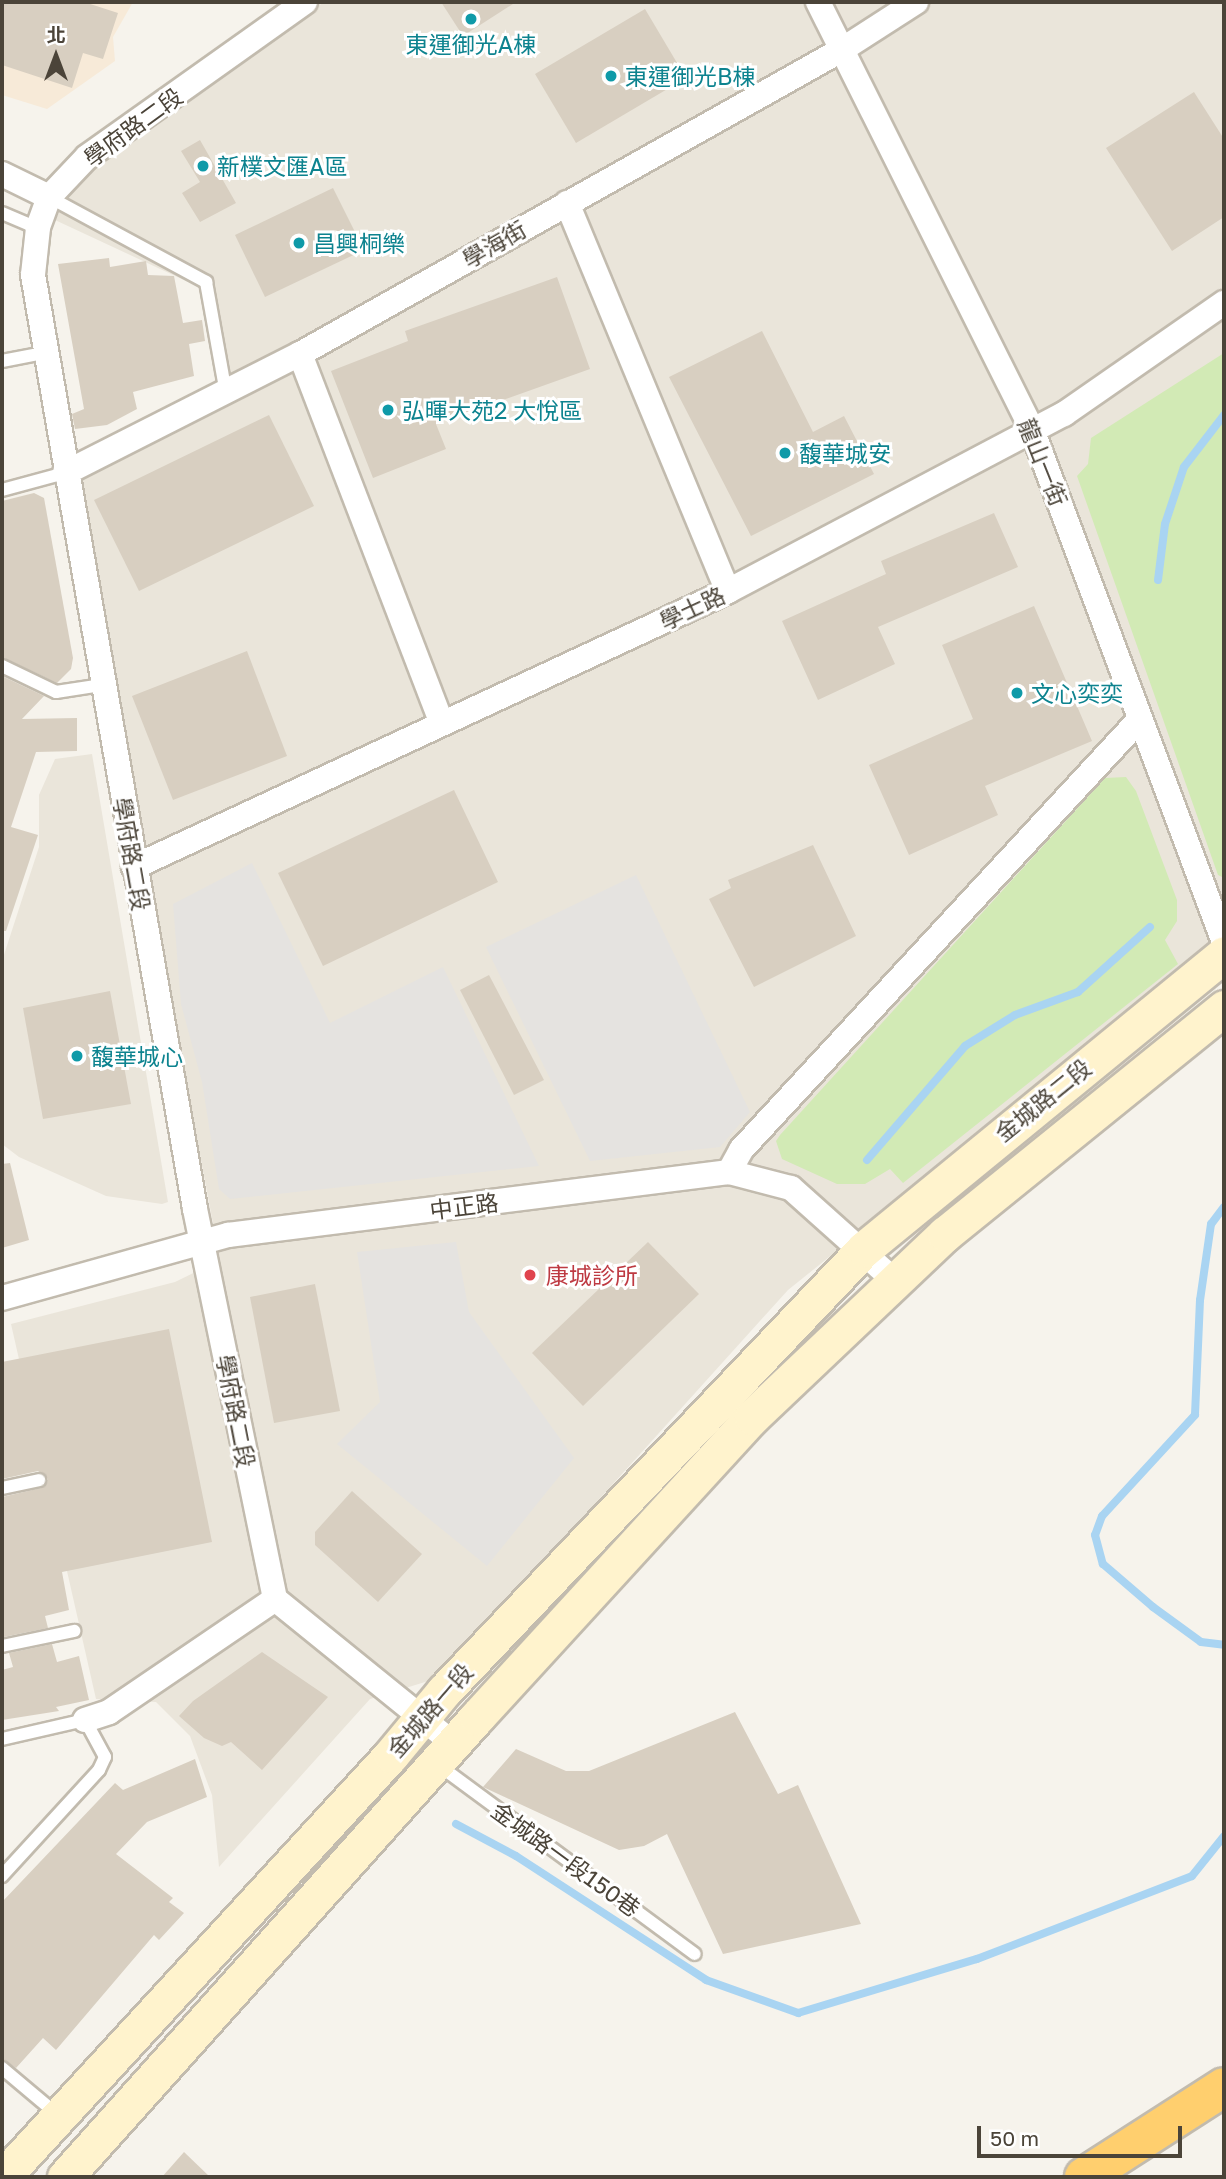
<!DOCTYPE html>
<html>
<head>
<meta charset="utf-8">
<style>
  body { margin:0 }
  #map { position:relative; width:1226px; height:2179px; overflow:hidden; background:#f6f3ec; font-family:"Golos Text","Noto Sans TC",sans-serif }
  div>[style] { position:absolute }
  .residential>* { inset:0; background:#eae5da }
  .commercial>* { inset:0; background:#f7ead8 }
  .green>* { inset:0; background:#d2eab5 }
  .parking>* { inset:0; background:#e5e3e0 }
  .stream>* { height:8px; margin:-4px; padding:0 4px; transform-origin:4px; border-radius:4px; background:#a9d4f2 }
  .building>* { inset:0; background:#d8cfc1 }
  .roads { filter:drop-shadow(2px 0 #c2bbae) drop-shadow(-2px 0 #c2bbae) drop-shadow(0 2px #c2bbae) drop-shadow(0 -2px #c2bbae) }
  .lane>* { height:12px; margin:-6px; padding:0 6px; transform-origin:6px; border-radius:6px; background:#fff }
  .street>* { height:24px; margin:-12px; padding:0 12px; transform-origin:12px; border-radius:12px; background:#fff }
  .secondary>* { height:35px; margin:-17.5px; padding:0 17.5px; transform-origin:17.5px; border-radius:17.5px; background:#fff3cd }
  .highway>* { height:38px; margin:-19px; padding:0 19px; transform-origin:19px; border-radius:19px; background:#ffcf6e }
  .dots>* { width:19px; height:19px; translate:-50% -50%; box-sizing:border-box; border:4px solid #fff; border-radius:50% }
  span { translate:-50% -50%; white-space:nowrap; text-align:center; line-height:1.15; -webkit-text-stroke:6px #fff; paint-order:stroke }
  .culture-label { font-size:23px; color:#0d838f }
  .left { translate:0 -50%; text-align:left }
  .street-label { font-size:23px; color:#4b4439 }
  .health-label { font-size:23px; color:#be3a42 }
  .frame { position:absolute; inset:0; border:4px solid #4b4439; pointer-events:none }
  .north { position:absolute; left:21px; top:21px; width:70px; height:70px; -webkit-text-stroke:5px #fff; paint-order:stroke; rotate:0deg; font-size:19px; font-weight:700; line-height:28px; text-align:center; color:#4b4439 }
  .north::after { content:''; display:block; margin:auto; width:24px; height:32px; background:#4b4439; clip-path:polygon(50% 0,100% 100%,50% 72%,0 100%) }
  .scale { position:absolute; left:977px; top:2126px; width:205px; height:32px; box-sizing:border-box; border:4px solid #4b4439; border-top:0; padding-left:9px; font-size:21px; line-height:24px; white-space:nowrap; color:#4b4439; -webkit-text-stroke:5px #fff; paint-order:stroke }
</style>
</head>
<body>
<div id="map">
  <div class="residential">
    <i style="clip-path:polygon(324px 2px,1224px 2px,1224px 940px,788px 1290px,438px 1678px,370px 1699px,219px 1867px,212px 1795px,190px 1736px,156px 1702px,96px 1699px,11px 1324px,175px 1282px,220px 1260px,74px 493px,83px 478px,221px 405px,201px 288px,55px 220px,67px 197px,97px 164px)"></i>
    <i style="clip-path:polygon(92px 754px,168px 1202px,162px 1204px,106px 1196px,19px 1157px,2px 1144px,2px 961px,39px 847px,39px 795px,55px 759px)"></i>
  </div>
  <div class="commercial">
    <i style="clip-path:polygon(2px 2px,133px 2px,113px 37px,115px 61px,47px 109px,2px 95px)"></i>
  </div>
  <div class="green">
    <i style="clip-path:polygon(1224px 353px,1224px 878px,1218px 875px,1077px 476px,1088px 464px,1091px 438px)"></i>
    <i style="clip-path:polygon(1126px 777px,1136px 791px,1177px 900px,1177px 921px,1165px 940px,1178px 964px,903px 1183px,890px 1169px,865px 1184px,837px 1184px,782px 1159px,776px 1141px,780px 1135px,1105px 778px)"></i>
  </div>
  <div class="parking">
    <i style="clip-path:polygon(252px 863px,330px 1023px,443px 967px,539px 1166px,230px 1199px,219px 1189px,202px 1082px,181px 1004px,173px 904px)"></i>
    <i style="clip-path:polygon(636px 875px,750px 1112px,720px 1147px,590px 1161px,486px 947px)"></i>
    <i style="clip-path:polygon(456px 1242px,469px 1312px,574px 1458px,487px 1566px,337px 1444px,380px 1402px,357px 1252px)"></i>
  </div>
  <div class="stream">
    <i style="left:1158px;top:580px;width:56px;rotate:-82.9deg"></i>
    <i style="left:1165px;top:524px;width:60px;rotate:-71.6deg"></i>
    <i style="left:1184px;top:467px;width:66px;rotate:-52.4deg"></i>
    <i style="left:867px;top:1160px;width:150px;rotate:-49.3deg"></i>
    <i style="left:965px;top:1046px;width:59px;rotate:-31.8deg"></i>
    <i style="left:1015px;top:1015px;width:67px;rotate:-20.1deg"></i>
    <i style="left:1078px;top:992px;width:97px;rotate:-42.1deg"></i>
    <i style="left:1224px;top:1207px;width:21px;rotate:127deg"></i>
    <i style="left:1211px;top:1224px;width:77px;rotate:98.2deg"></i>
    <i style="left:1200px;top:1300px;width:115px;rotate:92.5deg"></i>
    <i style="left:1195px;top:1415px;width:137px;rotate:132.6deg"></i>
    <i style="left:1102px;top:1516px;width:20px;rotate:110deg"></i>
    <i style="left:1095px;top:1535px;width:30px;rotate:75deg"></i>
    <i style="left:1103px;top:1564px;width:66px;rotate:40.7deg"></i>
    <i style="left:1153px;top:1607px;width:59px;rotate:36.1deg"></i>
    <i style="left:1201px;top:1642px;width:23px;rotate:7deg"></i>
    <i style="left:456px;top:1824px;width:68px;rotate:28.1deg"></i>
    <i style="left:516px;top:1856px;width:227px;rotate:33.1deg"></i>
    <i style="left:706px;top:1980px;width:98px;rotate:19.7deg"></i>
    <i style="left:798px;top:2013px;width:187px;rotate:-16.8deg"></i>
    <i style="left:977px;top:1959px;width:230px;rotate:-21.1deg"></i>
    <i style="left:1192px;top:1876px;width:51px;rotate:-51.3deg"></i>
  </div>
  <div class="building">
    <i style="clip-path:polygon(2px 2px,84px 2px,118px 13px,103px 59px,83px 53px,72px 88px,2px 65px)"></i>
    <i style="clip-path:polygon(441px 2px,516px 2px,463px 36px)"></i>
    <i style="clip-path:polygon(645px 9px,686px 78px,576px 143px,535px 74px)"></i>
    <i style="clip-path:polygon(1194px 92px,1224px 139px,1224px 217px,1172px 251px,1106px 148px)"></i>
    <i style="clip-path:polygon(200px 140px,236px 203px,200px 222px,182px 193px,200px 182px,181px 151px)"></i>
    <i style="clip-path:polygon(333px 188px,364px 250px,265px 297px,235px 235px)"></i>
    <i style="clip-path:polygon(109px 258px,110px 267px,146px 261px,148px 275px,174px 276px,183px 323px,202px 320px,205px 341px,189px 344px,194px 376px,133px 392px,137px 409px,107px 425px,75px 429px,72px 414px,84px 409px,58px 264px)"></i>
    <i style="clip-path:polygon(557px 277px,590px 369px,436px 424px,446px 449px,373px 478px,331px 371px,408px 341px,405px 331px)"></i>
    <i style="clip-path:polygon(762px 331px,813px 432px,844px 416px,874px 474px,751px 536px,669px 377px)"></i>
    <i style="clip-path:polygon(269px 415px,314px 506px,139px 591px,94px 500px)"></i>
    <i style="clip-path:polygon(34px 493px,44px 498px,73px 658px,71px 669px,57px 683px,2px 657px,2px 501px)"></i>
    <i style="clip-path:polygon(994px 513px,1018px 567px,878px 627px,895px 664px,818px 700px,782px 621px,886px 574px,881px 561px)"></i>
    <i style="clip-path:polygon(1034px 606px,1092px 741px,985px 786px,998px 815px,909px 855px,869px 765px,973px 719px,942px 645px)"></i>
    <i style="clip-path:polygon(247px 651px,287px 756px,173px 800px,132px 696px)"></i>
    <i style="clip-path:polygon(2px 676px,44px 696px,22px 719px,77px 718px,77px 751px,36px 752px,11px 827px,38px 835px,6px 931px,2px 931px)"></i>
    <i style="clip-path:polygon(454px 790px,498px 882px,323px 966px,278px 873px)"></i>
    <i style="clip-path:polygon(813px 845px,856px 936px,754px 987px,709px 899px,731px 888px,728px 880px)"></i>
    <i style="clip-path:polygon(489px 975px,544px 1080px,514px 1095px,460px 990px)"></i>
    <i style="clip-path:polygon(110px 991px,131px 1104px,43px 1119px,23px 1008px)"></i>
    <i style="clip-path:polygon(10px 1163px,29px 1240px,2px 1248px,2px 1164px)"></i>
    <i style="clip-path:polygon(648px 1242px,699px 1294px,583px 1406px,532px 1353px)"></i>
    <i style="clip-path:polygon(315px 1284px,340px 1411px,274px 1423px,250px 1297px)"></i>
    <i style="clip-path:polygon(169px 1329px,212px 1542px,62px 1572px,69px 1610px,45px 1616px,48px 1628px,4px 1637px,2px 1497px,41px 1488px,48px 1479px,38px 1471px,2px 1479px,2px 1362px)"></i>
    <i style="clip-path:polygon(352px 1491px,422px 1554px,378px 1602px,315px 1545px,315px 1532px)"></i>
    <i style="clip-path:polygon(52px 1644px,57px 1662px,79px 1656px,89px 1700px,56px 1707px,59px 1711px,2px 1720px,2px 1670px,13px 1667px,9px 1653px)"></i>
    <i style="clip-path:polygon(262px 1652px,328px 1697px,262px 1770px,231px 1742px,222px 1746px,204px 1738px,179px 1716px,193px 1701px)"></i>
    <i style="clip-path:polygon(735px 1712px,778px 1794px,798px 1785px,861px 1924px,723px 1954px,667px 1834px,644px 1846px,619px 1850px,483px 1787px,516px 1749px,566px 1771px,589px 1771px)"></i>
    <i style="clip-path:polygon(195px 1759px,207px 1797px,147px 1822px,116px 1854px,173px 1898px,169px 1902px,184px 1913px,159px 1940px,154px 1935px,56px 2050px,43px 2038px,16px 2068px,2px 2059px,2px 1902px,115px 1783px,123px 1790px)"></i>
    <i style="clip-path:polygon(184px 2152px,210px 2177px,162px 2177px)"></i>
  </div>
  <div class="roads">
    <div class="lane">
      <i style="left:49px;top:197px;width:179px;rotate:28.4deg"></i>
      <i style="left:206px;top:282px;width:113px;rotate:79.8deg"></i>
      <i style="left:2px;top:213px;width:39px;rotate:23deg"></i>
      <i style="left:2px;top:361px;width:43px;rotate:-10.8deg"></i>
      <i style="left:2px;top:490px;width:65px;rotate:-15.1deg"></i>
      <i style="left:2px;top:666px;width:60px;rotate:25.7deg"></i>
      <i style="left:56px;top:692px;width:47px;rotate:-8.7deg"></i>
      <i style="left:2px;top:1488px;width:38px;rotate:-12deg"></i>
      <i style="left:2px;top:1646px;width:74px;rotate:-11.8deg"></i>
      <i style="left:2px;top:1739px;width:85px;rotate:-12.9deg"></i>
      <i style="left:85px;top:1720px;width:42px;rotate:61.6deg"></i>
      <i style="left:105px;top:1757px;width:14px;rotate:115deg"></i>
      <i style="left:99px;top:1770px;width:144px;rotate:132.5deg"></i>
      <i style="left:437px;top:1764px;width:320px;rotate:36.4deg"></i>
      <i style="left:2px;top:2068px;width:73px;rotate:40deg"></i>
    </div>
    <div class="street">
      <i style="left:305px;top:2px;width:267px;rotate:144.6deg"></i>
      <i style="left:87px;top:157px;width:55px;rotate:133.5deg"></i>
      <i style="left:49px;top:197px;width:33px;rotate:110deg"></i>
      <i style="left:38px;top:228px;width:47px;rotate:96.1deg"></i>
      <i style="left:33px;top:275px;width:948px;rotate:80.16deg"></i>
      <i style="left:195px;top:1209px;width:398px;rotate:78.4deg"></i>
      <i style="left:275px;top:1599px;width:230px;rotate:39deg"></i>
      <i style="left:818px;top:2px;width:481px;rotate:63.4deg"></i>
      <i style="left:1033px;top:432px;width:545px;rotate:69.47deg"></i>
      <i style="left:2px;top:174px;width:52px;rotate:26.1deg"></i>
      <i style="left:567px;top:203px;width:420px;rotate:67.5deg"></i>
      <i style="left:300px;top:354px;width:394px;rotate:69deg"></i>
      <i style="left:65px;top:473px;width:263px;rotate:-26.9deg"></i>
      <i style="left:300px;top:354px;width:623px;rotate:-29.32deg"></i>
      <i style="left:843px;top:49px;width:87px;rotate:-32.8deg"></i>
      <i style="left:134px;top:867px;width:655px;rotate:-24.92deg"></i>
      <i style="left:728px;top:591px;width:380px;rotate:-27.8deg"></i>
      <i style="left:1064px;top:414px;width:195px;rotate:-34.8deg"></i>
      <i style="left:729px;top:1172px;width:25px;rotate:-61deg"></i>
      <i style="left:741px;top:1150px;width:587px;rotate:-47.21deg"></i>
      <i style="left:2px;top:1298px;width:235px;rotate:-15.6deg"></i>
      <i style="left:228px;top:1235px;width:505px;rotate:-7.17deg"></i>
      <i style="left:729px;top:1172px;width:64px;rotate:14.5deg"></i>
      <i style="left:791px;top:1188px;width:141px;rotate:41.8deg"></i>
      <i style="left:85px;top:1720px;width:25px;rotate:-18deg"></i>
      <i style="left:109px;top:1712px;width:201px;rotate:-34.2deg"></i>
    </div>
    <div class="secondary">
      <i style="left:3px;top:2177px;width:573px;rotate:-47.4deg"></i>
      <i style="left:391px;top:1755px;width:83px;rotate:-50.4deg"></i>
      <i style="left:444px;top:1691px;width:610px;rotate:-46.46deg"></i>
      <i style="left:864px;top:1249px;width:465px;rotate:-39.3deg"></i>
      <i style="left:65px;top:2177px;width:618px;rotate:-48.15deg"></i>
      <i style="left:477px;top:1717px;width:407px;rotate:-47.5deg"></i>
      <i style="left:752px;top:1417px;width:266px;rotate:-43.5deg"></i>
      <i style="left:945px;top:1234px;width:359px;rotate:-39deg"></i>
    </div>
    <div class="highway">
      <i style="left:1084px;top:2177px;width:166px;rotate:-32.7deg"></i>
    </div>
  </div>
  <div class="dots">
    <i style="left:471px;top:19px;background:#0f9aa8"></i>
    <i style="left:611px;top:76px;background:#0f9aa8"></i>
    <i style="left:203px;top:166px;background:#0f9aa8"></i>
    <i style="left:299px;top:243px;background:#0f9aa8"></i>
    <i style="left:388px;top:410px;background:#0f9aa8"></i>
    <i style="left:785px;top:453px;background:#0f9aa8"></i>
    <i style="left:1017px;top:693px;background:#0f9aa8"></i>
    <i style="left:77px;top:1056px;background:#0f9aa8"></i>
    <i style="left:530px;top:1275px;background:#e0444e"></i>
  </div>
  <div class="culture-label">
    <span style="left:471px;top:44px">東運御光A棟</span>
    <span class="left" style="left:625px;top:76px">東運御光B棟</span>
    <span class="left" style="left:217px;top:166px">新樸文匯A區</span>
    <span class="left" style="left:313px;top:243px">昌興桐樂</span>
    <span class="left" style="left:402px;top:410px">弘暉大苑2 大悅區</span>
    <span class="left" style="left:799px;top:453px">馥華城安</span>
    <span class="left" style="left:1031px;top:693px">文心奕奕</span>
    <span class="left" style="left:91px;top:1056px">馥華城心</span>
  </div>
  <div class="street-label">
    <span style="left:133px;top:127px;rotate:-36deg">學府路二段</span>
    <span style="left:494px;top:244px;rotate:-30deg">學海街</span>
    <span style="left:1043px;top:462px;rotate:68deg">龍山一街</span>
    <span style="left:692px;top:608px;rotate:-25deg">學士路</span>
    <span style="left:132px;top:854px;rotate:80deg">學府路二段</span>
    <span style="left:1043px;top:1100px;rotate:-39deg">金城路二段</span>
    <span style="left:464px;top:1206px;rotate:-7deg">中正路</span>
    <span style="left:236px;top:1411px;rotate:79deg">學府路二段</span>
    <span style="left:430px;top:1710px;rotate:-49deg">金城路一段</span>
    <span style="left:566px;top:1859px;rotate:36deg">金城路一段150巷</span>
  </div>
  <div class="health-label">
    <span class="left" style="left:546px;top:1275px">康城診所</span>
  </div>
  <div class="frame"></div>
  <div class="north">北</div>
  <div class="scale">50 m</div>
</div>
</body>
</html>
